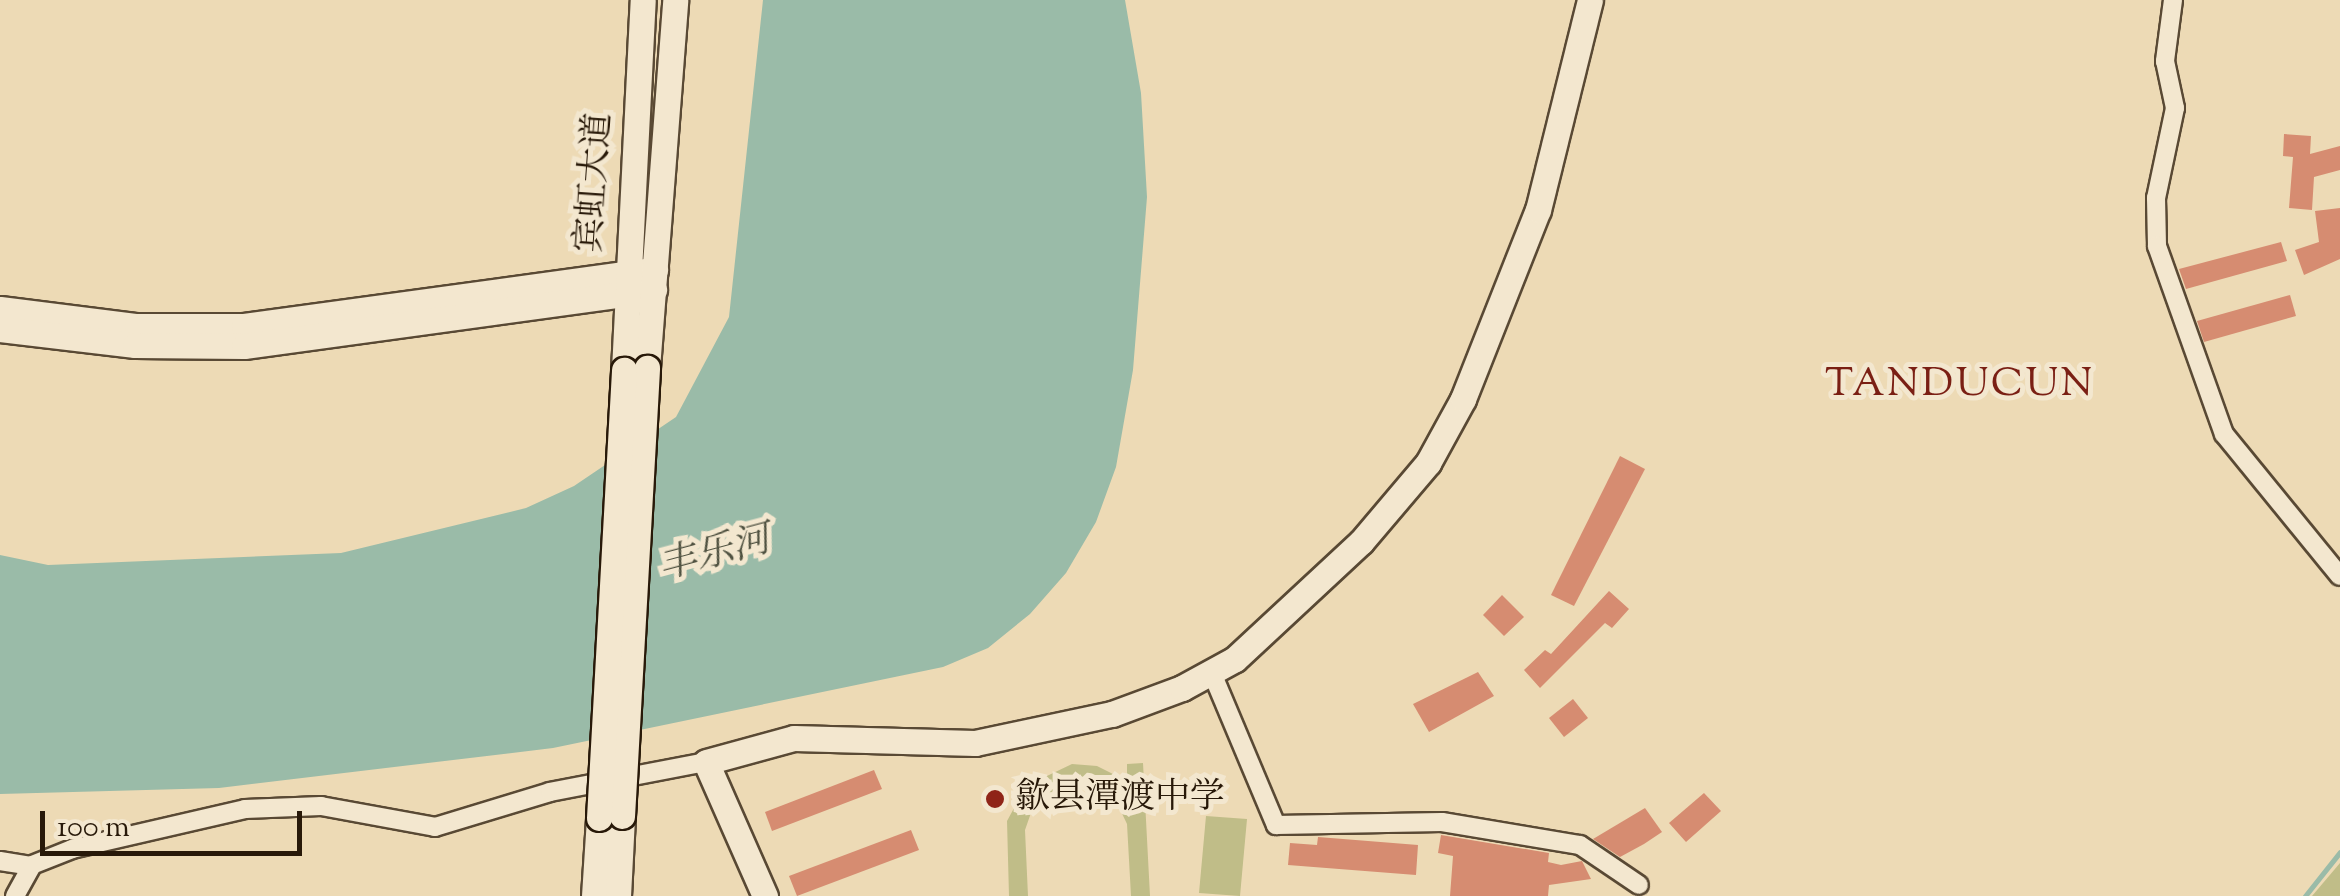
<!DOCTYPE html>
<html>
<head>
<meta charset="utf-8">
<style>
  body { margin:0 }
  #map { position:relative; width:2340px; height:896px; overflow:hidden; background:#eddab5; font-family:"Sorts Mill Goudy","Noto Serif SC",serif }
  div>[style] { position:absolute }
  .green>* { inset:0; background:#c0bd88 }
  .water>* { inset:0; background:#9abba8 }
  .stream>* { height:5px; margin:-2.5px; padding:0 2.5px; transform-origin:2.5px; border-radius:2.5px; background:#9abba8 }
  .building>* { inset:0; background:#d68c71 }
  .roads { filter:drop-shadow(2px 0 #594934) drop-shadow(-2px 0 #594934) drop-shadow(0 2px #594934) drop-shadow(0 -2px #594934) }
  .street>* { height:18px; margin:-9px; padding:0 9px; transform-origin:9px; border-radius:9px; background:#f3e7cf }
  .secondary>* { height:25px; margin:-12.5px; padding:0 12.5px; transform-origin:12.5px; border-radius:12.5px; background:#f3e7cf }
  .bridges { filter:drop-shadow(2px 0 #281909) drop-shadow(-2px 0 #281909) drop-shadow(0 2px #281909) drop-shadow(0 -2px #281909) }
  .secondary-bridge>* { height:25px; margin:-12.5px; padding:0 12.5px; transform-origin:12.5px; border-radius:12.5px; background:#f3e7cf }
  .dots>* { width:28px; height:28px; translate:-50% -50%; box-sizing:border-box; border:5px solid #f3e7cf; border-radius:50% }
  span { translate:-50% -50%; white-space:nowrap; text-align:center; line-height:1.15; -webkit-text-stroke:10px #f3e7cf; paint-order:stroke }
  .street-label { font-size:35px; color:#281909 }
  .poi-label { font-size:35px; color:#281909 }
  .left { translate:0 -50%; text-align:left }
  .water-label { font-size:38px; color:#505241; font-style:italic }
  .quarter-label { font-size:40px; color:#7a1f14; letter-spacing:2.5px }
  .scale { position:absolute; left:40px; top:811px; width:262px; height:45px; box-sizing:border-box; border:5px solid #281909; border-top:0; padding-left:12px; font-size:30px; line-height:35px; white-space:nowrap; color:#281909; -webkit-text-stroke:8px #f3e7cf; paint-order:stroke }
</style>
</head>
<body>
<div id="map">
  <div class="green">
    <i style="clip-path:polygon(1143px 763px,1150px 896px,1131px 896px,1127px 824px,1117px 803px,1099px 789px,1077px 784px,1055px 789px,1032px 810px,1025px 830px,1028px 896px,1009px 896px,1007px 821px,1026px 786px,1072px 764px,1097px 766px,1127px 781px,1127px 764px)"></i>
    <i style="clip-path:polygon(1206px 816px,1247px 819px,1240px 896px,1199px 893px)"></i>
    <i style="clip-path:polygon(2340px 863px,2340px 896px,2312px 896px)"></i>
  </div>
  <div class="water">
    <i style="clip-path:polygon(763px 0,1125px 0,1141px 93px,1147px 197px,1133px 370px,1116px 467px,1096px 522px,1066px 573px,1030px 614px,988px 648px,943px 667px,553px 748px,219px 788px,0 794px,0 555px,48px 565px,341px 553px,526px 508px,574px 486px,676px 417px,729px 317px)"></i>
  </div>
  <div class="stream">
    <i style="left:2305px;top:896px;width:56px;rotate:-51.5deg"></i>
  </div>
  <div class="building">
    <i style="clip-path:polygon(2284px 134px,2311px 136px,2310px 154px,2340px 146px,2340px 170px,2314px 177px,2312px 210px,2289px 208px,2293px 157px,2283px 156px)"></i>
    <i style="clip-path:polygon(2340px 208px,2340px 259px,2304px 275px,2295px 250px,2319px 242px,2315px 211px)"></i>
    <i style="clip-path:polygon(2281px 242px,2287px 261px,2186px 289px,2179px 269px)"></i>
    <i style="clip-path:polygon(2290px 295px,2296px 316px,2204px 342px,2197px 321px)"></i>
    <i style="clip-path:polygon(1620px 456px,1645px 469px,1574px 606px,1551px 595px)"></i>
    <i style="clip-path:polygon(1609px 591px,1629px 609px,1612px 628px,1605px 623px,1540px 688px,1524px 670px,1545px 650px,1551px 654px)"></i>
    <i style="clip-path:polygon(1502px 595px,1524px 617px,1504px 636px,1483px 615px)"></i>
    <i style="clip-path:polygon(1478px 672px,1494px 696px,1429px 732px,1413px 704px)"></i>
    <i style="clip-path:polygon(1573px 699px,1588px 718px,1564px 737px,1549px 718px)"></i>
    <i style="clip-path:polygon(874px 770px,882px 789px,772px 831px,765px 812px)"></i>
    <i style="clip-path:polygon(1704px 793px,1721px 811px,1686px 842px,1669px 823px)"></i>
    <i style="clip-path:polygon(1645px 808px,1662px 832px,1644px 844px,1620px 857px,1593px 839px)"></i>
    <i style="clip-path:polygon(911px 830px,919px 850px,797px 896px,789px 876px)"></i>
    <i style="clip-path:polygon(1441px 835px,1549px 853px,1548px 862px,1561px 865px,1582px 861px,1591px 879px,1549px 885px,1548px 896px,1450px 896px,1453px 856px,1438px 853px)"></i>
    <i style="clip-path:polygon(1318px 837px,1418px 845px,1416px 875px,1288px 865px,1290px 843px,1317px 845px)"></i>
  </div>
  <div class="roads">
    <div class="street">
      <i style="left:2173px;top:0;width:62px;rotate:97.5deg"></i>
      <i style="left:2165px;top:61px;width:48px;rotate:78deg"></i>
      <i style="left:2175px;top:108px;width:92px;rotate:101.9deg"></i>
      <i style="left:2156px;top:198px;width:48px;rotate:88.8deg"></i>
      <i style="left:2157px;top:246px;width:200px;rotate:70.4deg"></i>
      <i style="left:2224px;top:434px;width:183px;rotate:50.8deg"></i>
      <i style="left:1212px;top:673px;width:165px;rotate:67.2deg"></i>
      <i style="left:1276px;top:825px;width:166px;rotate:-1deg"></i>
      <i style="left:1442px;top:822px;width:140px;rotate:9.5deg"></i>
      <i style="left:1580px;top:845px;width:71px;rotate:34.1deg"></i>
      <i style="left:0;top:861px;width:31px;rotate:9deg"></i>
      <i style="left:15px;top:896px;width:35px;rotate:-61deg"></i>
      <i style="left:32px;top:865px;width:43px;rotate:-21.8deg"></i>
      <i style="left:72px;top:849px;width:178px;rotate:-13deg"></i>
      <i style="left:245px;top:809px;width:76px;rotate:-2.3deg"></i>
      <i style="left:321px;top:806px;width:116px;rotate:10.4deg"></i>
      <i style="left:435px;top:827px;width:120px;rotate:-16.9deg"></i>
      <i style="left:550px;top:792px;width:159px;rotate:-10.9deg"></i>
    </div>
    <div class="secondary">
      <i style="left:0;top:309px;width:138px;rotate:7.1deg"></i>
      <i style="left:137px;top:326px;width:107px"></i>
      <i style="left:244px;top:326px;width:415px;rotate:-7.8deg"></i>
      <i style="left:0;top:329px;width:136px;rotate:6.8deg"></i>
      <i style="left:135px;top:345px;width:109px;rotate:0.5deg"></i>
      <i style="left:244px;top:346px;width:414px;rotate:-7.8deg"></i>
      <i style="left:647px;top:368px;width:369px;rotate:-85.6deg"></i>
      <i style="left:624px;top:370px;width:370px;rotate:-87.1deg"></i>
      <i style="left:594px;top:896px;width:78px;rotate:-86.3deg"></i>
      <i style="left:618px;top:896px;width:80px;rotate:-87.1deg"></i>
      <i style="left:765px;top:896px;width:146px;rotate:-113.8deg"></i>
      <i style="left:706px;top:762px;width:91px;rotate:-15.3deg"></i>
      <i style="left:794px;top:738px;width:181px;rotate:1.6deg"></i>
      <i style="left:975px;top:743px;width:140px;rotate:-12deg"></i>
      <i style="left:1112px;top:714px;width:75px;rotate:-20.4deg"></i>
      <i style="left:1182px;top:688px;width:60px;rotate:-28.7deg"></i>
      <i style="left:1235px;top:659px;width:172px;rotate:-42.9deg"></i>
      <i style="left:1361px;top:542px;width:104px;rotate:-49.7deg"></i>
      <i style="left:1428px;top:463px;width:73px;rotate:-61.3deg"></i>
      <i style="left:1463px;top:399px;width:203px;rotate:-68.4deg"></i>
      <i style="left:1538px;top:210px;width:216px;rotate:-76.1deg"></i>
    </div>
  </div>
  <div class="bridges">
    <div class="secondary-bridge">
      <i style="left:622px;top:816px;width:449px;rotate:-86.8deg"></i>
      <i style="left:599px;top:818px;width:449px;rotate:-86.8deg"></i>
    </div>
  </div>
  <div class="dots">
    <i style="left:995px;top:799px;background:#8f2418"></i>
  </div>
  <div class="street-label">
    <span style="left:596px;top:183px;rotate:-86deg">宾虹大道</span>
  </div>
  <div class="poi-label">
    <span class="left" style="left:1015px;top:799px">歙县潭渡中学</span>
  </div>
  <div class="water-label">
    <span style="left:715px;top:556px;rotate:-15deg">丰乐河</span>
  </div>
  <div class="quarter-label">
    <span style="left:1960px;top:386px">TANDUCUN</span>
  </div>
  <div class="scale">100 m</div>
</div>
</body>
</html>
